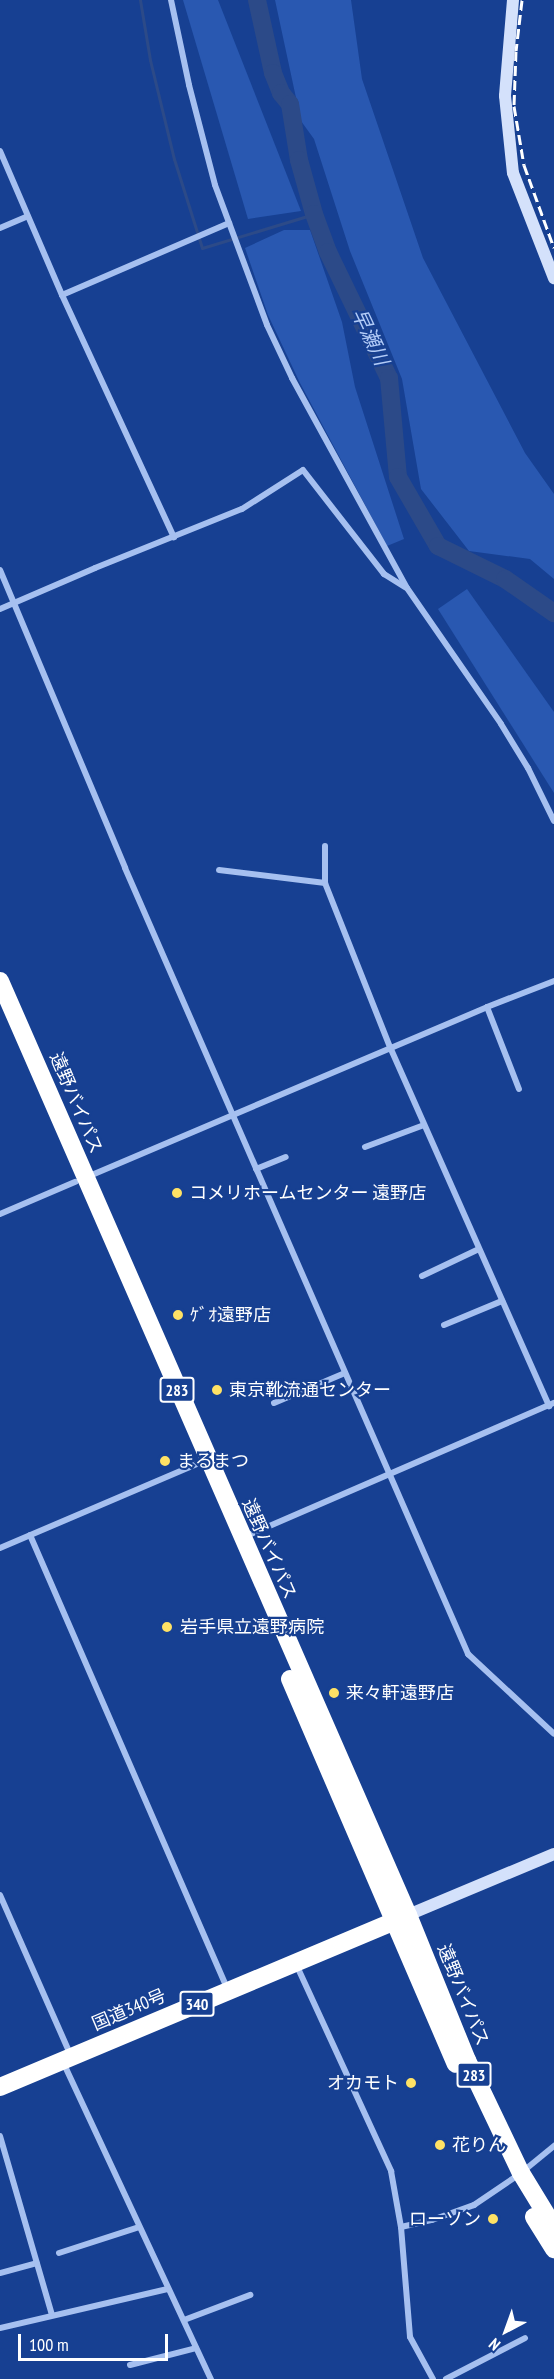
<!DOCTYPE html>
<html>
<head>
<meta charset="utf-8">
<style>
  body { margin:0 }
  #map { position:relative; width:554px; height:2379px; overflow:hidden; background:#174092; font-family:"PT Sans Narrow","Noto Sans JP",sans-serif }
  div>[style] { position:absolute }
  .green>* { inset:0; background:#2958b1 }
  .stream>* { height:3px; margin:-1.5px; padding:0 1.5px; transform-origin:1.5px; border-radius:1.5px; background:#2c4a88 }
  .river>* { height:18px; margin:-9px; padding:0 9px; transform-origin:9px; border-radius:9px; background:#2c4a88 }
  .street>* { height:6px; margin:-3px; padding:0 3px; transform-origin:3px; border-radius:3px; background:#a6c0f0 }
  .secondary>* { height:12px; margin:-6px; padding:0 6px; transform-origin:6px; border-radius:6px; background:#d4e1fb }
  .highway>* { height:18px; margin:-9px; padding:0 9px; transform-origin:9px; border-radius:9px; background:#fff }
  .rail>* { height:3px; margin-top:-1.5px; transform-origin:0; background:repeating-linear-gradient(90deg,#fff 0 10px,transparent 0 14.5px) }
  .dots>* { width:16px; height:16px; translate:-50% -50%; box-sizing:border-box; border:3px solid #174092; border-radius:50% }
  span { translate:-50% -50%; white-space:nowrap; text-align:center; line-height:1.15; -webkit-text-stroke:4.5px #174092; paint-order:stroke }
  .shield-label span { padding:2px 4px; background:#174092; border:2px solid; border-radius:4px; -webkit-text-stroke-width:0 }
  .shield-label { font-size:16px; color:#fff; font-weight:700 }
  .street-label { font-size:18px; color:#fff }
  .poi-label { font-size:18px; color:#fff }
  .left { translate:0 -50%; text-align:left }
  .right { translate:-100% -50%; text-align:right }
  .water-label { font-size:20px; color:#b2cbf7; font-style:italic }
  .north { position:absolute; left:476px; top:2301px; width:60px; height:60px; -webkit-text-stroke:4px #174092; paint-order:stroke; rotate:221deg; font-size:16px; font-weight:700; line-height:24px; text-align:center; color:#fff }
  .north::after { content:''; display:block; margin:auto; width:21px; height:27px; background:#fff; clip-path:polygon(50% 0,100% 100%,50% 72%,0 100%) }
  .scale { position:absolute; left:18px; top:2334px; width:150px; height:27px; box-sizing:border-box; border:3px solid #fff; border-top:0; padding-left:8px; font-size:18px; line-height:21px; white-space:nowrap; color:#fff; -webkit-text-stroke:4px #174092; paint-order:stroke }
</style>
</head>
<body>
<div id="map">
  <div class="green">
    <i style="clip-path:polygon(183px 0,218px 0,301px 211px,248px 219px)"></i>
    <i style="clip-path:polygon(275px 0,351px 0,362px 79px,423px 258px,525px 453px,554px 494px,554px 579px,530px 559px,469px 551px,421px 489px,402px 379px,350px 251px,314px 139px,301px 121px)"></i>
    <i style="clip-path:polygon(284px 230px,310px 230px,342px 322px,355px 387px,404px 539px,387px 546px,300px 383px,268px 315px,245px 248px)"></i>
    <i style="clip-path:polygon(467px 589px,554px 712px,554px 793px,438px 609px)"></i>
  </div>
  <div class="stream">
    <i style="left:140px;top:0;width:61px;rotate:80.5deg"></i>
    <i style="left:150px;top:60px;width:102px;rotate:76.4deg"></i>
    <i style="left:174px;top:159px;width:93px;rotate:72.5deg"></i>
    <i style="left:202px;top:248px;width:117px;rotate:-16.9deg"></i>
  </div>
  <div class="river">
    <i style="left:257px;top:0;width:75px;rotate:77.6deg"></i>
    <i style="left:273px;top:73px;width:22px;rotate:68deg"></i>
    <i style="left:281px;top:93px;width:14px;rotate:51deg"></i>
    <i style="left:290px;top:104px;width:57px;rotate:80.9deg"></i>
    <i style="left:299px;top:160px;width:56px;rotate:74.5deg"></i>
    <i style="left:314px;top:214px;width:40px;rotate:69.8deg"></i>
    <i style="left:328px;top:252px;width:140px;rotate:64.2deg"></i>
    <i style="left:389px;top:378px;width:99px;rotate:84.8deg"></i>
    <i style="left:398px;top:477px;width:80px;rotate:59.9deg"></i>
    <i style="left:438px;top:546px;width:75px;rotate:26.2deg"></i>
    <i style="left:505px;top:579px;width:60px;rotate:34.8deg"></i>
  </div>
  <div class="street">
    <i style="left:171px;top:0;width:87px;rotate:78deg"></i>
    <i style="left:189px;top:85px;width:103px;rotate:75.4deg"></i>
    <i style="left:215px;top:185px;width:149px;rotate:69.6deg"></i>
    <i style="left:267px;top:325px;width:59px;rotate:64.7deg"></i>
    <i style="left:292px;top:378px;width:239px;rotate:61.3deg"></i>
    <i style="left:407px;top:588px;width:165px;rotate:55.3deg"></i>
    <i style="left:501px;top:724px;width:52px;rotate:58.5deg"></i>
    <i style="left:528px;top:768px;width:59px;rotate:63.9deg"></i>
    <i style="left:0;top:151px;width:157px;rotate:66.7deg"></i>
    <i style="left:62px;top:295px;width:267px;rotate:65.2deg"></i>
    <i style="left:0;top:228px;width:30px;rotate:-23deg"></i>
    <i style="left:62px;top:295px;width:182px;rotate:-23.3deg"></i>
    <i style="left:0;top:570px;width:323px;rotate:67.2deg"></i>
    <i style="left:125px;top:868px;width:858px;rotate:66.42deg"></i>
    <i style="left:468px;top:1654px;width:117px;rotate:42.9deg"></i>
    <i style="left:0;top:609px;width:103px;rotate:-23.3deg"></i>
    <i style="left:95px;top:568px;width:158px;rotate:-21.9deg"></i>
    <i style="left:242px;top:509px;width:72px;rotate:-32.6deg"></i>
    <i style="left:303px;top:470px;width:132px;rotate:52.1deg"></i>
    <i style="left:384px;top:574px;width:25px;rotate:32deg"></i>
    <i style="left:219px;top:870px;width:107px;rotate:7deg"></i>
    <i style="left:325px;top:883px;width:176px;rotate:68.4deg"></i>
    <i style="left:390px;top:1047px;width:393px;rotate:66.1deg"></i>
    <i style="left:325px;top:883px;width:37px;rotate:-90deg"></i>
    <i style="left:487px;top:1007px;width:88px;rotate:68.7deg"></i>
    <i style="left:365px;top:1147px;width:63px;rotate:-20.4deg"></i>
    <i style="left:256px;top:1169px;width:32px;rotate:-22deg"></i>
    <i style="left:87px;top:1177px;width:435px;rotate:-23deg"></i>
    <i style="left:487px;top:1007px;width:72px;rotate:-21.2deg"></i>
    <i style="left:0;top:1214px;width:82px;rotate:-23.1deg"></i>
    <i style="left:422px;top:1276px;width:63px;rotate:-25.3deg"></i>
    <i style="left:444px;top:1325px;width:63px;rotate:-22.5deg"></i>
    <i style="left:274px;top:1403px;width:77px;rotate:-22.9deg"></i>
    <i style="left:30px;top:1535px;width:494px;rotate:66.5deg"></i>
    <i style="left:244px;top:1537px;width:338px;rotate:-23.4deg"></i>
    <i style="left:0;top:1548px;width:214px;rotate:-23.1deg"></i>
    <i style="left:0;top:1895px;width:174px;rotate:66.2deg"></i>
    <i style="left:296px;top:1964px;width:228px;rotate:65.3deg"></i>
    <i style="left:391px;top:2171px;width:57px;rotate:79.9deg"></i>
    <i style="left:401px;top:2227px;width:110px;rotate:85.3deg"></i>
    <i style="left:410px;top:2337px;width:48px;rotate:61.3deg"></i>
    <i style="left:63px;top:2062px;width:350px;rotate:65deg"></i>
    <i style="left:0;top:2136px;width:186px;rotate:73.8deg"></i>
    <i style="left:401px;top:2227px;width:32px;rotate:-13deg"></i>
    <i style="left:432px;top:2220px;width:45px;rotate:-19.7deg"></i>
    <i style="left:474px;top:2205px;width:57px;rotate:-34.2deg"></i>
    <i style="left:521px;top:2173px;width:43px;rotate:-39.3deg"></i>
    <i style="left:59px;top:2253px;width:84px;rotate:-18deg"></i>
    <i style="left:0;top:2273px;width:38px;rotate:-15deg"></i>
    <i style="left:184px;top:2320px;width:71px;rotate:-20.7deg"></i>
    <i style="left:0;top:2328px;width:172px;rotate:-13.1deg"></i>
    <i style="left:130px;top:2365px;width:68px;rotate:-14.4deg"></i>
    <i style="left:446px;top:2379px;width:89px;rotate:-27.4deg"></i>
  </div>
  <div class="secondary">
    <i style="left:513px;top:0;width:96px;rotate:94.8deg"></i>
    <i style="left:505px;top:96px;width:77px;rotate:84.1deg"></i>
    <i style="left:513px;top:173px;width:113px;rotate:68.7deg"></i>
    <i style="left:408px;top:1915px;width:158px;rotate:-22.7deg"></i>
  </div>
  <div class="highway">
    <i style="left:0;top:981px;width:1019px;rotate:66.4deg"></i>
    <i style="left:408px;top:1915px;width:157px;rotate:67.9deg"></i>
    <i style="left:467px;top:2060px;width:125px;rotate:64.5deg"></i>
    <i style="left:521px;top:2173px;width:63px;rotate:58.6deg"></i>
    <i style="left:290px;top:1679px;width:419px;rotate:66.7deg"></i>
    <i style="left:0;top:2087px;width:439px;rotate:-22.8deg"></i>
    <i style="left:534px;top:2217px;width:38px;rotate:58deg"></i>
  </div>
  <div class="rail">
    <i style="left:522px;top:0;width:51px;rotate:96.7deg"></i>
    <i style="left:516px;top:51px;width:55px;rotate:92.1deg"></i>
    <i style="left:514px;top:106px;width:60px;rotate:80.4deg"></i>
    <i style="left:524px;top:165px;width:88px;rotate:70.1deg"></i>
  </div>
  <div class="dots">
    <i style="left:177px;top:1193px;background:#ffe265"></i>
    <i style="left:178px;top:1315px;background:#ffe265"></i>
    <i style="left:217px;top:1390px;background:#ffe265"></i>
    <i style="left:165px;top:1461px;background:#ffe265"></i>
    <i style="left:167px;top:1627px;background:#ffe265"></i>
    <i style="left:334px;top:1693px;background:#ffe265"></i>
    <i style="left:411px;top:2083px;background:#ffe265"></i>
    <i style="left:440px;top:2145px;background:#ffe265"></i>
    <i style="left:493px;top:2219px;background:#ffe265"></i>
  </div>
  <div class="shield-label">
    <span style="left:177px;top:1390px">283</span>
    <span style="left:197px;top:2004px">340</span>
    <span style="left:474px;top:2075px">283</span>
  </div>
  <div class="street-label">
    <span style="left:76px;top:1103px;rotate:67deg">遠野バイパス</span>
    <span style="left:269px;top:1549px;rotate:66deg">遠野バイパス</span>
    <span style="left:463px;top:1995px;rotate:68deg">遠野バイパス</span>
    <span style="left:129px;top:2010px;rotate:-23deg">国道340号</span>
  </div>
  <div class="poi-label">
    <span class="left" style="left:189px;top:1193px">コメリホームセンター 遠野店</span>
    <span class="left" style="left:190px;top:1315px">ｹﾞｵ遠野店</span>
    <span class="left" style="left:229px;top:1390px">東京靴流通センター</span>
    <span class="left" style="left:177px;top:1461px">まるまつ</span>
    <span class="left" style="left:180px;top:1627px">岩手県立遠野病院</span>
    <span class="left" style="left:346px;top:1693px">来々軒遠野店</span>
    <span class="right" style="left:399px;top:2083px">オカモト</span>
    <span class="left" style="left:452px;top:2145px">花りん</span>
    <span class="right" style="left:481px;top:2219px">ローソン</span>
  </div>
  <div class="water-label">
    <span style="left:370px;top:337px;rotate:65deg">早瀬川</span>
  </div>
  <div class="north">N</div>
  <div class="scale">100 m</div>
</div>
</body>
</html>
